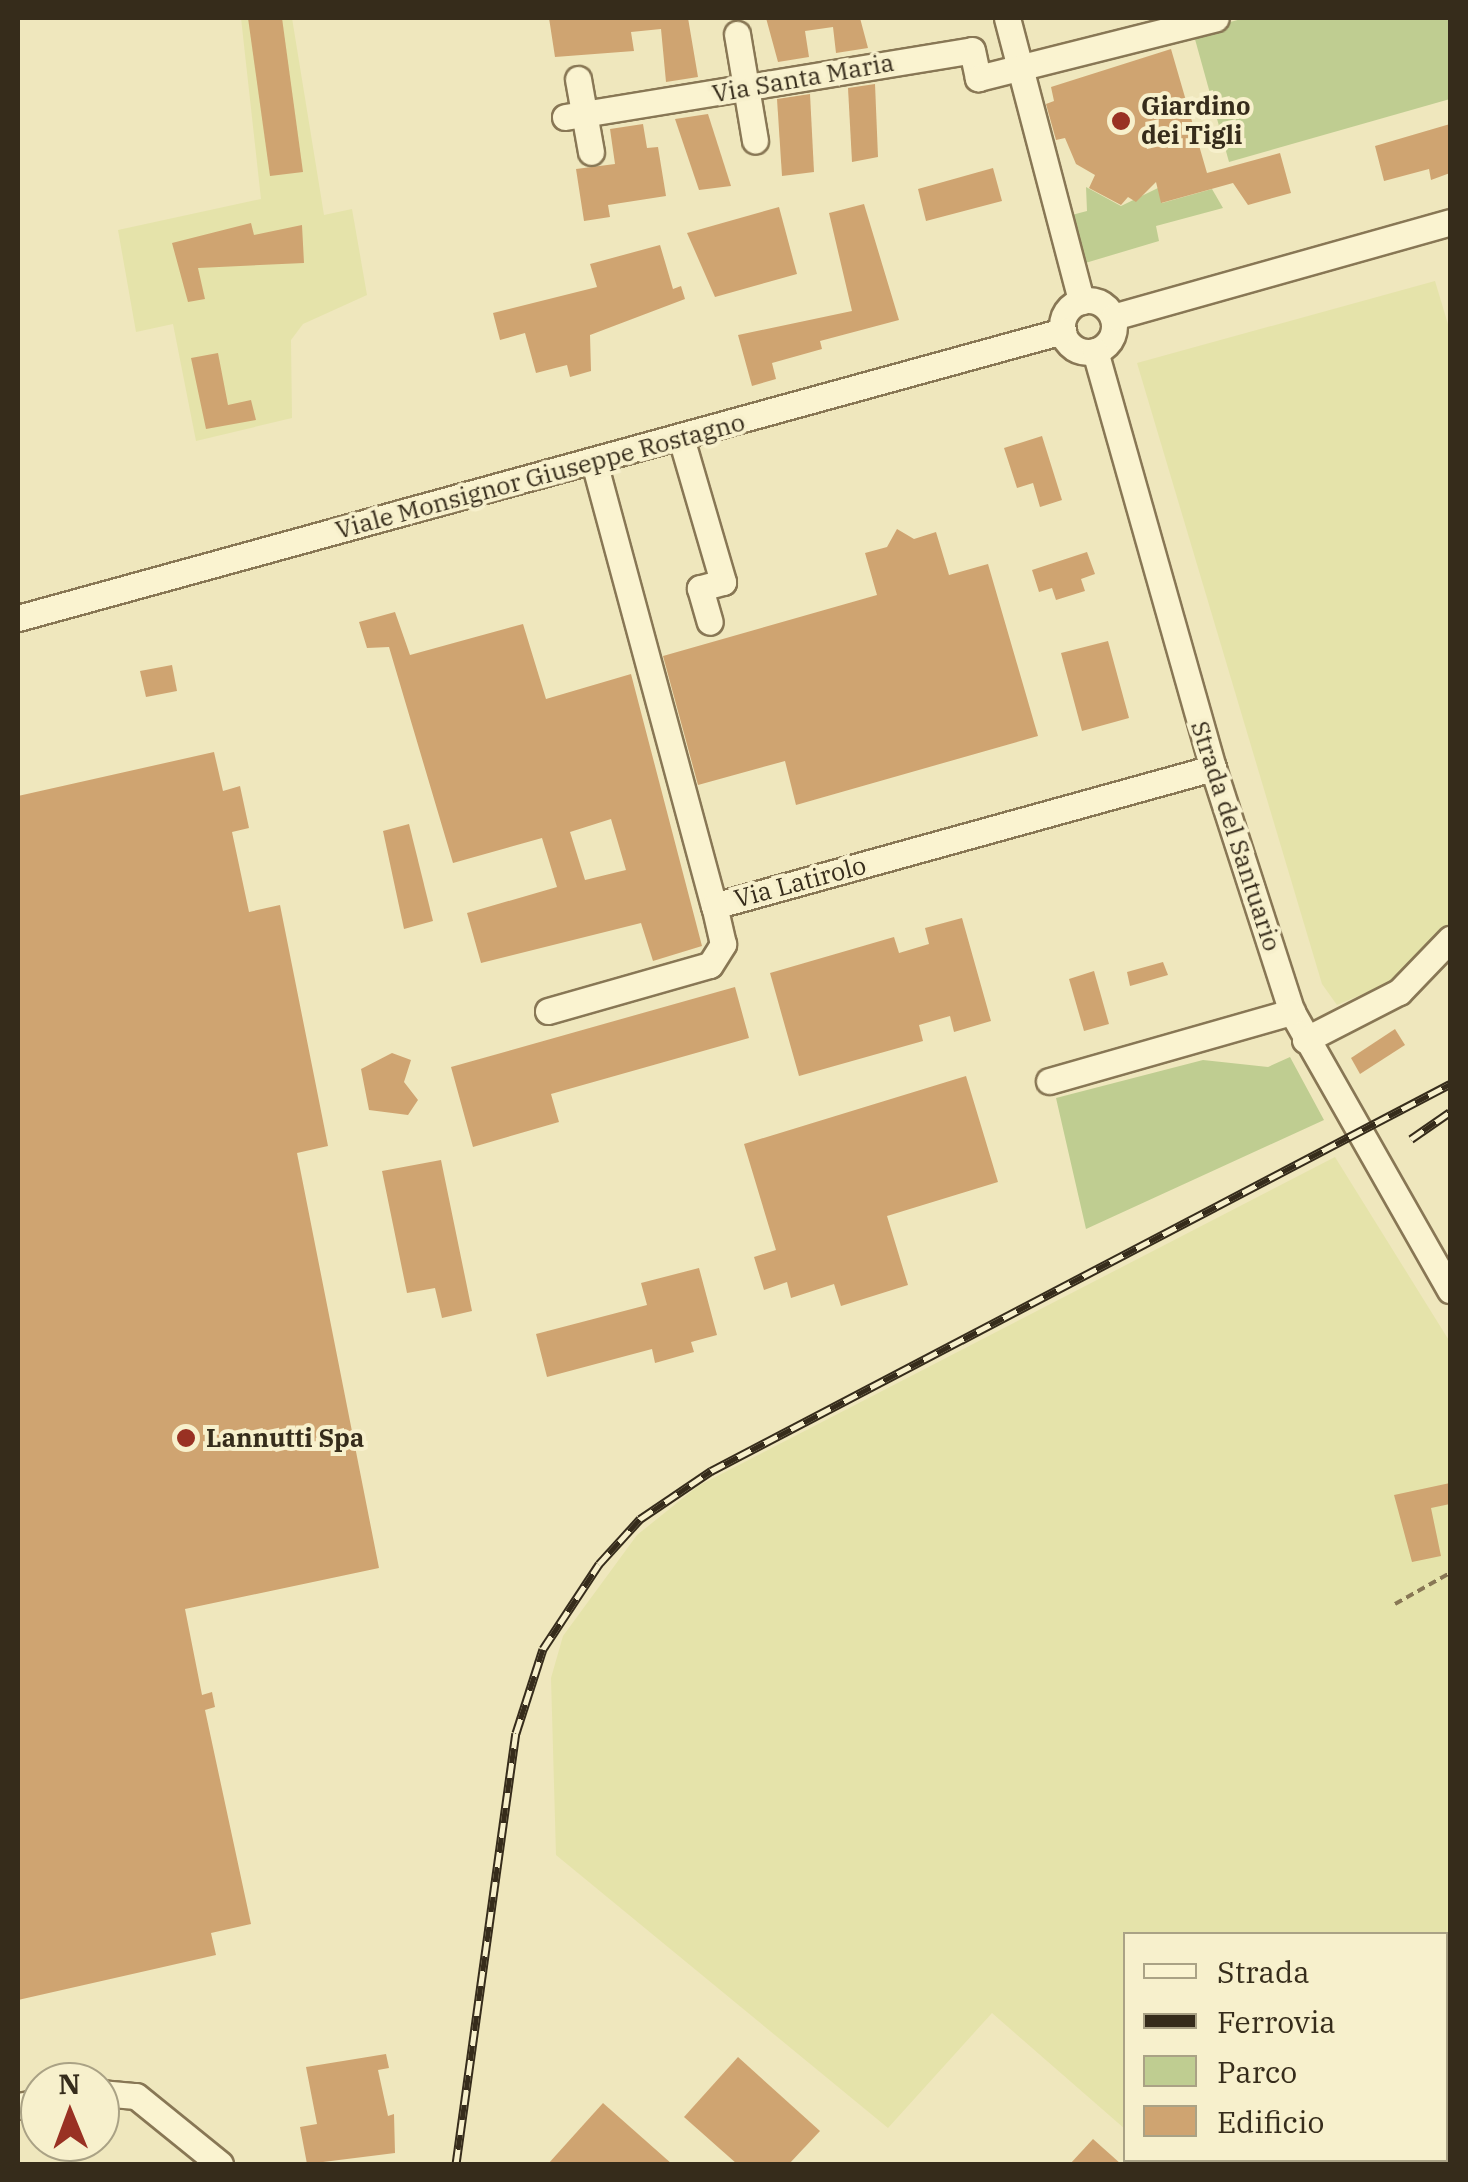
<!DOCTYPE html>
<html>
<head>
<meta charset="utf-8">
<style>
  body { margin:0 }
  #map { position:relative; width:1468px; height:2182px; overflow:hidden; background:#efe7bd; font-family:"IBM Plex Serif",serif }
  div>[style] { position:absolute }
  .farmland>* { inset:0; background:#e5e3aa }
  .green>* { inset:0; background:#bfcd91 }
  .building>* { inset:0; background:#cfa471 }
  .path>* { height:4px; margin-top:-2px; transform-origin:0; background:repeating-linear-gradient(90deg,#875 0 8px,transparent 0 13px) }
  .roads { filter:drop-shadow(2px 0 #875) drop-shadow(-2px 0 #875) drop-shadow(0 2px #875) drop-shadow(0 -2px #875) }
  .minor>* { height:25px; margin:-12.5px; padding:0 12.5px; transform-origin:12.5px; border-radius:12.5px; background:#faf3d0 }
  .minor>.ring { margin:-12.5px; padding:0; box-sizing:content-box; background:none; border:25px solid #faf3d0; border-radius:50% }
  .rail>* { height:9px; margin-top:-4.5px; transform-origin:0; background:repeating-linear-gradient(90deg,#f7f0cc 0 15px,#362c1b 0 30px); box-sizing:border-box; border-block:2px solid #362c1b }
  .dots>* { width:28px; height:28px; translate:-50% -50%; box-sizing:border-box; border:5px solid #f7f0cc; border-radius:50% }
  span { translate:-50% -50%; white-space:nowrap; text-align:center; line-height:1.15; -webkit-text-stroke:8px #f7f0cc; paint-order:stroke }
  .street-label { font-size:25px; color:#362c1b }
  .poi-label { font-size:25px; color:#362c1b; font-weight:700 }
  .left { translate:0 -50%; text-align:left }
  .frame { position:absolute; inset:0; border:20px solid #362c1b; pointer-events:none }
  .legend { position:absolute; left:1123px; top:1932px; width:325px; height:230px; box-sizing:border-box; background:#f7f0cc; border:2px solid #aaa285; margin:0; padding:12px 18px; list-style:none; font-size:30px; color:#362c1b }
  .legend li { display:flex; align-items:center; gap:20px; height:50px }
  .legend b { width:50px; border:2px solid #aaa285 }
  .north { position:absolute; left:20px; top:2062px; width:100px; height:100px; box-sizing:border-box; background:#f7f0cc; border:2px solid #aaa285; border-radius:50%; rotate:359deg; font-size:28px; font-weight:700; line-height:40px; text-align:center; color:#362c1b }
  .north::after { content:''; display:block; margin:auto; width:35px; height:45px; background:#993123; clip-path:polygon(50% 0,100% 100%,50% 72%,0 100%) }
</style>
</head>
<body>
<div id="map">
  <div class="farmland">
    <i style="clip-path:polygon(241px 18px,292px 18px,324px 215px,352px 209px,367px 295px,303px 324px,291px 340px,292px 418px,196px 441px,173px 324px,136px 332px,118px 230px,261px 199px)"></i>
    <i style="clip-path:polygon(1435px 281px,1450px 331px,1450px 922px,1412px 973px,1337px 1005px,1322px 984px,1137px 363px)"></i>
    <i style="clip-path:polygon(1335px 1157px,1450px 1342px,1450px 2092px,1446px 1934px,1126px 1934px,1125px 2129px,992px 2013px,888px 2128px,556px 1855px,551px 1678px,563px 1636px,637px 1535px,698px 1486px)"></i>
    <i style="clip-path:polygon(1160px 2160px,1415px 2160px,1166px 2164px)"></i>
  </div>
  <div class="green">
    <i style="clip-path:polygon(1245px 18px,1450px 18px,1450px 99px,1229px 162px,1193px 32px)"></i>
    <i style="clip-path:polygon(1086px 187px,1121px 206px,1158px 188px,1162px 203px,1212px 189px,1223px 208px,1156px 226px,1159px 241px,1082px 264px,1068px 216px,1087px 211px)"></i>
    <i style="clip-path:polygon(1290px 1057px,1324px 1120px,1086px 1229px,1056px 1098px,1203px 1060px,1268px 1067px)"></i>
  </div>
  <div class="building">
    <i style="clip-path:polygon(248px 18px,282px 18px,303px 172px,270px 176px)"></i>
    <i style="clip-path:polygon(549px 18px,688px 18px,698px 77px,666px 82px,661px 29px,631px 32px,634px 51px,555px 57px)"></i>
    <i style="clip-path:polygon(766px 18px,860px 18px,868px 48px,836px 53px,833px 27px,805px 31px,809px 57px,778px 62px)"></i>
    <i style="clip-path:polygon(1171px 49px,1207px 173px,1280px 153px,1291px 193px,1248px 205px,1233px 183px,1161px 203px,1156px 182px,1136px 202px,1128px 197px,1121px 205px,1089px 188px,1095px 175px,1076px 164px,1065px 138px,1056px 140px,1046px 104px,1054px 101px,1051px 87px)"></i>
    <i style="clip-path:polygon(875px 84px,878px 157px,852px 162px,848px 88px)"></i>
    <i style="clip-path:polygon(810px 94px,814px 172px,782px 176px,777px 99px)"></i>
    <i style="clip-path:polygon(708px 114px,731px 186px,699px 190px,675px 119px)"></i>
    <i style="clip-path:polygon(643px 124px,647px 148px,658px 147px,666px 196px,608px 205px,610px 217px,584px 221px,576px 169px,615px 164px,610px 129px)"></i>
    <i style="clip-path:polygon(1450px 124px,1450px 173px,1431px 180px,1429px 169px,1384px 181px,1375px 146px)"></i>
    <i style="clip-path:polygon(993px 168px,1002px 201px,926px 221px,918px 189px)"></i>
    <i style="clip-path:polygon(864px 204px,899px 320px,820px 341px,822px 349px,772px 363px,776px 379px,752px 386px,738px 335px,852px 311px,829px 213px)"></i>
    <i style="clip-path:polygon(779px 207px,797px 274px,715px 297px,687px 233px)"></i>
    <i style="clip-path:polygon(251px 223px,254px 235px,302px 225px,304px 263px,198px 268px,205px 299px,188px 302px,172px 243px)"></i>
    <i style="clip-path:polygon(660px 245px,673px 289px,681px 286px,685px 299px,590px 335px,591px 371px,570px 377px,567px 365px,536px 373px,525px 333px,500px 340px,493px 313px,597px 287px,590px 264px)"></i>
    <i style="clip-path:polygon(218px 353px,228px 405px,251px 400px,256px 420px,206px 429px,191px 358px)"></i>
    <i style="clip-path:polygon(1042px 436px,1062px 500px,1040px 507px,1033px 483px,1017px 488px,1004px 448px)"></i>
    <i style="clip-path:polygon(897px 529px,914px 539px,936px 532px,949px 575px,988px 564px,1038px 736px,796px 805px,785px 761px,698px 785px,663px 656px,877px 595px,865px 553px,887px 547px)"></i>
    <i style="clip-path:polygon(1087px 552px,1095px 574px,1081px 579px,1085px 591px,1056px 600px,1052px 588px,1039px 592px,1032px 570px)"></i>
    <i style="clip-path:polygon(evenodd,395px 612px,410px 655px,523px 624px,546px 699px,631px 674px,702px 946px,653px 961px,641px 923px,481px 963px,467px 913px,557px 887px,542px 838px,453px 863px,389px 647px,367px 648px,359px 622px,395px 612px,611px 819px,626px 870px,585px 880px,570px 832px,611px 819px)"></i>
    <i style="clip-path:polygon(1108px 641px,1129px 718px,1082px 731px,1061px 653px)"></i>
    <i style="clip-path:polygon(172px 665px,177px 691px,146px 697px,140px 671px)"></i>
    <i style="clip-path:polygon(214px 752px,223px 791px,240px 786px,249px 828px,232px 832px,249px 912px,280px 905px,328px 1146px,297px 1153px,379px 1568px,185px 1609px,202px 1695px,212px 1692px,215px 1707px,205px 1710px,251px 1924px,211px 1933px,216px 1955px,18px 2000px,18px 796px)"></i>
    <i style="clip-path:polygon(409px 824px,433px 921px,404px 929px,383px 831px)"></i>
    <i style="clip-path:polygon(962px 918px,991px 1021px,954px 1032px,950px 1016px,919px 1025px,923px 1041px,799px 1076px,770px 973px,894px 937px,899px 953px,929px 944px,925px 928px)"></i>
    <i style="clip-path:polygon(1163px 962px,1168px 975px,1130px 986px,1127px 972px)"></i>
    <i style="clip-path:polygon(1094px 971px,1109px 1024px,1084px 1031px,1069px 979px)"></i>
    <i style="clip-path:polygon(735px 987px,749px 1038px,551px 1094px,559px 1122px,473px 1147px,451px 1067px)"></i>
    <i style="clip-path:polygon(1395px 1029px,1405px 1045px,1360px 1074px,1351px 1058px)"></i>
    <i style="clip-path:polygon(392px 1053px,411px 1060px,404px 1082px,418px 1100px,408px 1115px,369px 1110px,361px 1069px)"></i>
    <i style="clip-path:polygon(966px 1076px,998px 1182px,887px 1216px,908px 1285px,841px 1306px,834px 1284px,791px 1298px,787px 1282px,764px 1290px,754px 1257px,776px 1250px,744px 1144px)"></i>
    <i style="clip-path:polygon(441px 1160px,472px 1311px,442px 1318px,435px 1288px,407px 1293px,382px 1171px)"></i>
    <i style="clip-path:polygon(699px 1268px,717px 1335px,691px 1342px,694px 1352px,655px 1363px,652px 1349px,547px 1377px,536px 1334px,647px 1305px,641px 1283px)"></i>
    <i style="clip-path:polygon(1450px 1483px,1450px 1504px,1431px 1508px,1441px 1556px,1412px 1562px,1394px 1495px)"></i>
    <i style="clip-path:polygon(386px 2054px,389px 2068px,378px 2070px,388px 2116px,394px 2114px,395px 2153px,307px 2164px,300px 2127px,317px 2124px,306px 2067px)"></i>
    <i style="clip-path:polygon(738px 2057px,820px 2131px,789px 2164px,737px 2164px,684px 2117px)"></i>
    <i style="clip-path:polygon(603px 2103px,672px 2164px,548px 2164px)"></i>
    <i style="clip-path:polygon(1093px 2139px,1121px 2164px,1070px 2164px)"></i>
  </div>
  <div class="path">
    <i style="left:1395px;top:1604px;width:63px;rotate:-29.4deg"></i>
  </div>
  <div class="roads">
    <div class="minor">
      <i style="left:1007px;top:18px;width:293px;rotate:75.3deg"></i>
      <i style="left:737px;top:34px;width:108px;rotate:80.4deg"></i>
      <i style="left:578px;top:79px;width:74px;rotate:79.9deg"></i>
      <i style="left:565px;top:117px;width:412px;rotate:-9.3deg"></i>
      <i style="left:972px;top:50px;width:29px;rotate:78deg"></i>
      <i style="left:978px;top:78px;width:245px;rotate:-14.1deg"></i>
      <i class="ring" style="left:1062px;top:300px;width:27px;height:27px"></i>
      <i style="left:1113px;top:317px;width:350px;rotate:-15.7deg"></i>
      <i style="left:1095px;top:351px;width:433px;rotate:74.2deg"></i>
      <i style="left:1213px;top:768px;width:256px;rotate:72.1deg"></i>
      <i style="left:1292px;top:1012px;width:320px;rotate:60.4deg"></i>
      <i style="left:681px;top:438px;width:150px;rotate:73.7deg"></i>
      <i style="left:723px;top:582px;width:24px;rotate:165deg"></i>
      <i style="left:700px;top:588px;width:35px;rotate:74deg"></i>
      <i style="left:594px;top:462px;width:460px;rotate:74.9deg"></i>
      <i style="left:714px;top:906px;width:518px;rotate:-15.46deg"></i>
      <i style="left:18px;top:618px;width:1084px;rotate:-15.36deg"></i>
      <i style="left:548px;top:1011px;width:168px;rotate:-15.9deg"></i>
      <i style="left:710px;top:965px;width:25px;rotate:-58deg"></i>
      <i style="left:723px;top:944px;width:39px;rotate:-103deg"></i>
      <i style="left:1305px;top:1040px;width:106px;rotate:-27.1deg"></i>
      <i style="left:1399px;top:992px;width:74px;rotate:-46.1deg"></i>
      <i style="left:1049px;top:1081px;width:253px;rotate:-15.9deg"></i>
      <i style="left:100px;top:2093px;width:36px;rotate:5deg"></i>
      <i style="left:136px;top:2096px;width:108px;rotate:39deg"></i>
      <i style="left:18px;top:2106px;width:22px;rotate:-10deg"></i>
    </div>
  </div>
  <div class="rail">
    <i style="left:1411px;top:1139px;width:47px;rotate:-34.7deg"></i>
    <i style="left:456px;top:2164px;width:435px;rotate:-82.1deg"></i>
    <i style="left:516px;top:1733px;width:88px;rotate:-72.2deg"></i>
    <i style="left:543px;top:1649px;width:102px;rotate:-56.6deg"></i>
    <i style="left:599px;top:1564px;width:61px;rotate:-47.7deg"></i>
    <i style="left:640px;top:1519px;width:86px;rotate:-34.1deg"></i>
    <i style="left:711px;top:1471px;width:834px;rotate:-27.64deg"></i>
  </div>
  <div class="dots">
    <i style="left:1121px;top:121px;background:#993123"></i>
    <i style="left:186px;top:1438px;background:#993123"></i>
  </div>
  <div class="street-label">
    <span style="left:803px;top:78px;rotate:-10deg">Via Santa Maria</span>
    <span style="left:540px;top:476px;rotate:-15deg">Viale Monsignor Giuseppe Rostagno</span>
    <span style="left:1236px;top:836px;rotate:72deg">Strada del Santuario</span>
    <span style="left:800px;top:882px;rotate:-15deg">Via Latirolo</span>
  </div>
  <div class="poi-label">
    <span class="left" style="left:1141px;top:121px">Giardino<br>dei Tigli</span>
    <span class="left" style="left:206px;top:1438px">Lannutti Spa</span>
  </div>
  <div class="frame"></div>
  <ul class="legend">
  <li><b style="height:12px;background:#faf3d0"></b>Strada</li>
  <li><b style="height:12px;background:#362c1b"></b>Ferrovia</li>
  <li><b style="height:28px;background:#bfcd91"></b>Parco</li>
  <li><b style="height:28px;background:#cfa471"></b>Edificio</li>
  </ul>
  <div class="north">N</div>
</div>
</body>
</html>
